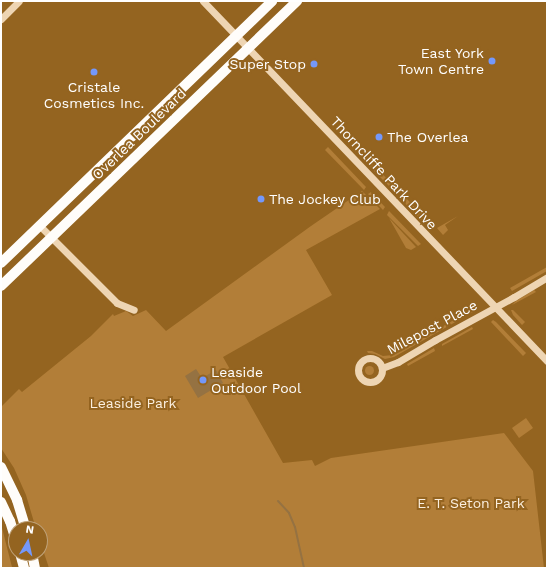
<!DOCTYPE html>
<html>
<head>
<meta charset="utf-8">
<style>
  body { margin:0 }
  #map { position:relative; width:548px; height:569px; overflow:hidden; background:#946420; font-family:"Work Sans",sans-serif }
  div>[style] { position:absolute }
  .green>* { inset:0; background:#b27e38 }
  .round { border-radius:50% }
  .water>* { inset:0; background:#957242 }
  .stream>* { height:2px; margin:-1px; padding:0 1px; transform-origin:1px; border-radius:1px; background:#957242 }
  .minor>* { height:7px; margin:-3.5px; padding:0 3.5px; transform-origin:3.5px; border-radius:3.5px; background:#eed5b3 }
  .minor>.ring { margin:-3.5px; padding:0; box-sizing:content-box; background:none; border:7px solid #eed5b3; border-radius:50% }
  .major>* { height:10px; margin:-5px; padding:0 5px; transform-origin:5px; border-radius:5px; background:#fffdfa }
  .dots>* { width:11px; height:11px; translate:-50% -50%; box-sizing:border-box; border:2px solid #946420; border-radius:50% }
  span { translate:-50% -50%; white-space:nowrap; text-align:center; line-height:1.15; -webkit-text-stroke:4px #946420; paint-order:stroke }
  .poi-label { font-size:14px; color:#fff }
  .right { translate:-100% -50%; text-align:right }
  .left { translate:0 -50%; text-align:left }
  .street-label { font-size:14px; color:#fff }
  .park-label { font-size:14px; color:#fbefdf }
  .frame { position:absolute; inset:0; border:2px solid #fff; pointer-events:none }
  .north { position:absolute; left:8px; top:521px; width:40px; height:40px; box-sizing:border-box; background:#946420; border:1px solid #bfa279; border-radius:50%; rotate:9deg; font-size:11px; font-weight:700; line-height:16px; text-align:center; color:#fff }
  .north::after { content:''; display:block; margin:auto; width:14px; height:18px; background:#7498fb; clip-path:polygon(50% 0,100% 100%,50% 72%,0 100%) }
</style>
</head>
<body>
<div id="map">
  <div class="green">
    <i style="clip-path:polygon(328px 147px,366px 187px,364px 190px,325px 150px)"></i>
    <i style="clip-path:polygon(365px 156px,394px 186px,391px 188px,365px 162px)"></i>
    <i style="clip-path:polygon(362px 191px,380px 209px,306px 250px,332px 295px,223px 357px,283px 463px,312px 460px,315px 466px,331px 458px,504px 433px,533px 471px,544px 568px,49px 568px,40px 541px,40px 529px,36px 529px,26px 495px,14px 468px,1px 448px,1px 407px,19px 389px,22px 392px,91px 336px,113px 314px,114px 316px,126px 311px,133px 316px,146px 310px,166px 331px,311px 226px)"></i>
    <i style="clip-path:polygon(371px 192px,385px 207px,383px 210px,368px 194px)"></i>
    <i style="clip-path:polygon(402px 194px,426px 219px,421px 220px,399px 197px)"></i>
    <i style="clip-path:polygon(389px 211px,421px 244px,418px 246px,387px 215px)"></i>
    <i style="clip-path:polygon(458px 216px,445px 225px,448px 230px,443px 235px,437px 228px)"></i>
    <i style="clip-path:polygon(389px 218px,416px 247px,411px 250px,406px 248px)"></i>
    <i style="clip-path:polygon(547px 267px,547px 271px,512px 291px,510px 288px)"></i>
    <i style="clip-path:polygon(534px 290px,536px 292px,512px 305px,516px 301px)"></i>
    <i style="clip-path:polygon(473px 309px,474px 310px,473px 312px,394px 357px,385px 359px,375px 354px,368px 353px,367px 351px,372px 351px,383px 356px,393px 355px)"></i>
    <i style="clip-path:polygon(511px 310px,513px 310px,525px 322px,522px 325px,513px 315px)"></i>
    <i style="clip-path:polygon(493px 320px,496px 322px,526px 353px,523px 356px,491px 322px)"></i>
    <i style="clip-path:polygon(472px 327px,473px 329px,442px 346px,442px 344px)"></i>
    <i style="clip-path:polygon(434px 348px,435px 351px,408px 366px,407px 364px)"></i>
    <i class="round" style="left:364.5px;top:365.5px;width:9px;height:9px"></i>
    <i style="clip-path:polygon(526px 418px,533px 428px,519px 438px,512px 428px)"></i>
    <i style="clip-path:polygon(1px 524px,12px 567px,13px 568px,1px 568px)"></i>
  </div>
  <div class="water">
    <i style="clip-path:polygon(196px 369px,202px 378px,216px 370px,223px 383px,198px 398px,185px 376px)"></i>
  </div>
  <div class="stream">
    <i style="left:278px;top:501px;width:16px;rotate:47deg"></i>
    <i style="left:289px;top:513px;width:15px;rotate:67deg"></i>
    <i style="left:295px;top:527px;width:42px;rotate:77.6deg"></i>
  </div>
  <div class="minor">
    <i style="left:203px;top:1px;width:498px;rotate:46.3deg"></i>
    <i style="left:1px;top:19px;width:25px;rotate:-45deg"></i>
    <i style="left:39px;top:225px;width:110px;rotate:45deg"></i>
    <i style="left:117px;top:303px;width:18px;rotate:22deg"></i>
    <i class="ring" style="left:358px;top:358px;width:17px;height:17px"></i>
    <i style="left:382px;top:368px;width:17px;rotate:-21deg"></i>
    <i style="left:398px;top:362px;width:43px;rotate:-30.7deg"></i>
    <i style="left:435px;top:340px;width:90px;rotate:-28.6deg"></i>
    <i style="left:514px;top:297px;width:39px;rotate:-31deg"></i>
  </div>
  <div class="major">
    <i style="left:1px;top:263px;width:377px;rotate:-44deg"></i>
    <i style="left:1px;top:286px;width:411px;rotate:-43.9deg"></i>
    <i style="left:1px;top:467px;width:37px;rotate:64deg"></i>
    <i style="left:17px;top:500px;width:30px;rotate:73deg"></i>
    <i style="left:1px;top:502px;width:21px;rotate:65deg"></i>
    <i style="left:10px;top:521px;width:21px;rotate:73deg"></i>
    <i style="left:20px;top:553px;width:16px;rotate:75deg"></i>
    <i style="left:32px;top:553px;width:15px;rotate:79deg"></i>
  </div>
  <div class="dots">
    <i style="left:492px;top:61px;background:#7498fb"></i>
    <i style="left:314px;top:64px;background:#7498fb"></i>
    <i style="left:94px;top:72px;background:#7498fb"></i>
    <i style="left:379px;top:137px;background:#7498fb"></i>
    <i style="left:261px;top:199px;background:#7498fb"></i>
    <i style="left:203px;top:380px;background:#7498fb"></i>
  </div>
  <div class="poi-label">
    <span class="right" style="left:484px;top:61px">East York<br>Town Centre</span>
    <span class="right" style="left:306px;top:64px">Super Stop</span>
    <span style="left:94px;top:95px">Cristale<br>Cosmetics Inc.</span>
    <span class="left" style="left:387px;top:137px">The Overlea</span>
    <span class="left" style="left:269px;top:199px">The Jockey Club</span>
    <span class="left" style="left:211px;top:380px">Leaside<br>Outdoor Pool</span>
  </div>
  <div class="street-label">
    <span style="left:139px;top:134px;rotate:-44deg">Overlea Boulevard</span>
    <span style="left:384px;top:173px;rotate:47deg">Thorncliffe Park Drive</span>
    <span style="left:432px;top:327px;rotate:-28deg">Milepost Place</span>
  </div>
  <div class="park-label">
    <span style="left:133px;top:403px">Leaside Park</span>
    <span style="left:471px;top:503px">E. T. Seton Park</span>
  </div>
  <div class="frame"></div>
  <div class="north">N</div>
</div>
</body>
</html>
